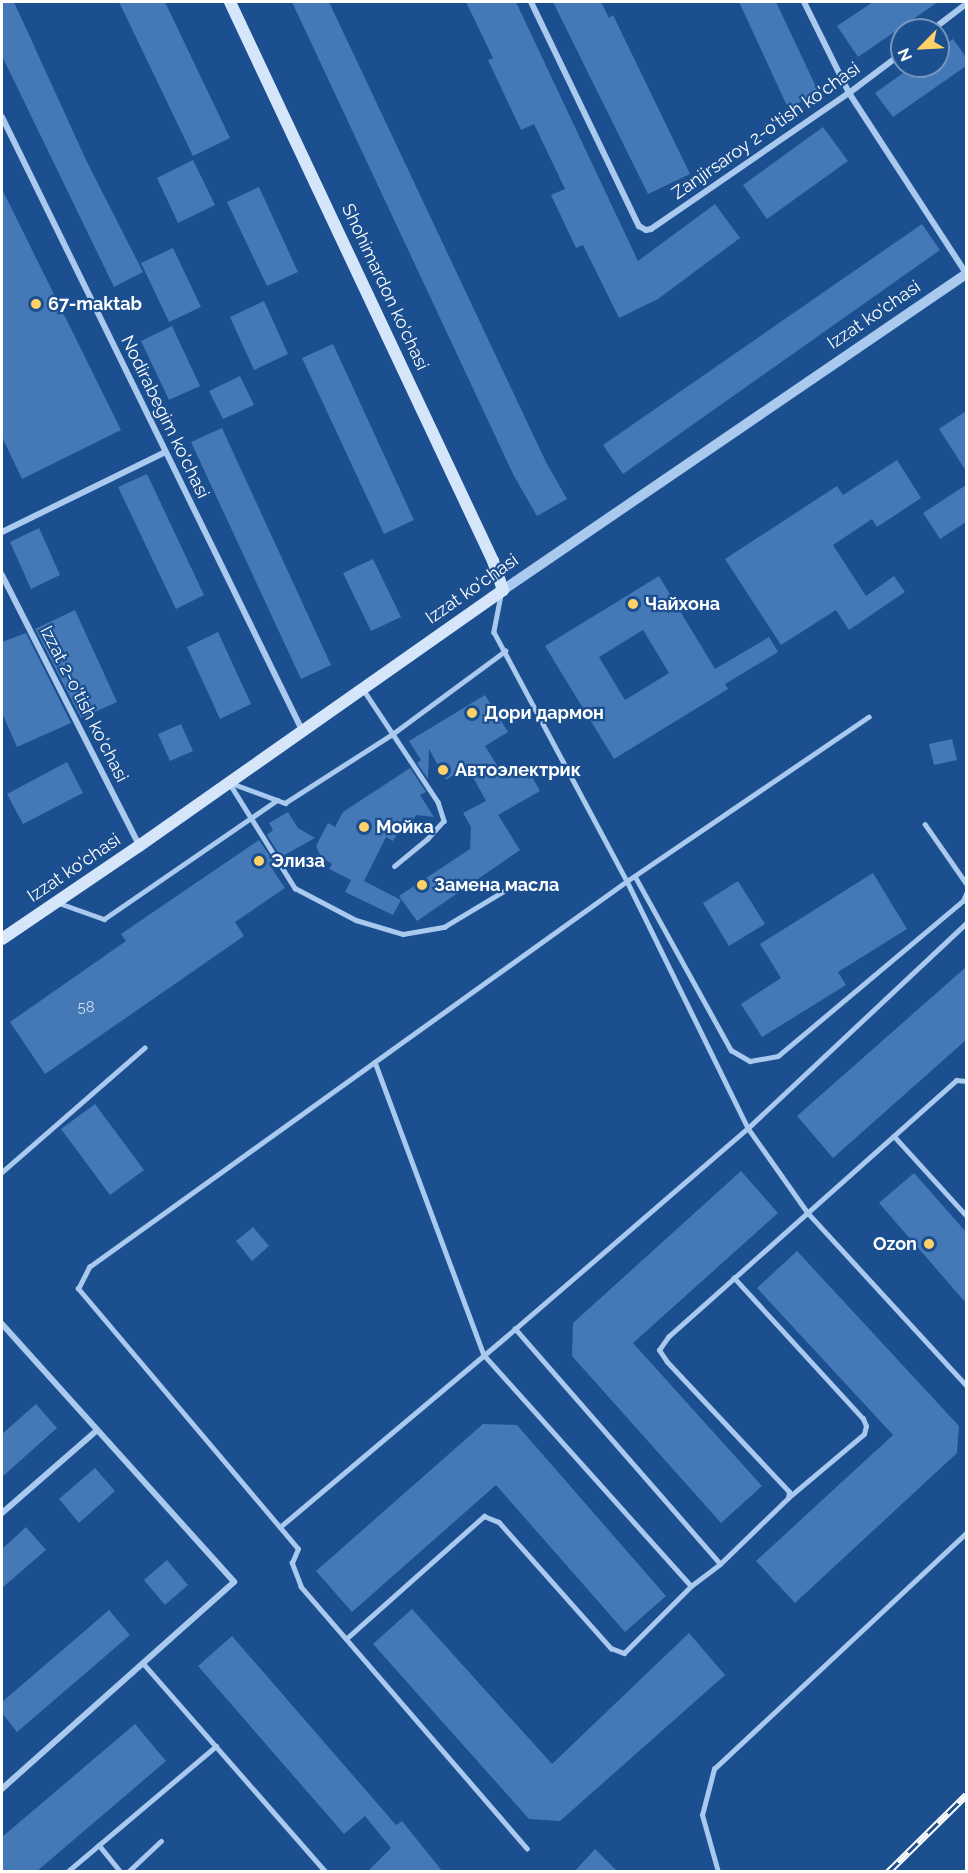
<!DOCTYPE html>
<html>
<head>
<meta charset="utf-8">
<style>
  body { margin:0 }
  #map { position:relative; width:968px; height:1873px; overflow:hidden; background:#1b4f8f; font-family:Raleway,sans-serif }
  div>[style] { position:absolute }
  .building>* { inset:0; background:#4478b7 }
  .service>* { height:4.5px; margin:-2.25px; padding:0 2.25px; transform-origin:2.25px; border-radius:2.25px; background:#a9c9ee }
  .minor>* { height:6px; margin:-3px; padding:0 3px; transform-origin:3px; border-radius:3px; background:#a9c9ee }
  .tertiary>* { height:10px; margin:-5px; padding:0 5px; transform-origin:5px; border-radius:5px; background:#a9c9ee }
  .secondary>* { height:12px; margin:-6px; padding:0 6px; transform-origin:6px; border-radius:6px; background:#d6e6fa }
  .rail>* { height:7px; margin-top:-3.5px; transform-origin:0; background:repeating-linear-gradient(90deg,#1b4f8f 0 14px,#fff 0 28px); box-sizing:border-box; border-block:2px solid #fff }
  .dots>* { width:16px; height:16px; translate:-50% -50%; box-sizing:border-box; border:3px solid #1b4f8f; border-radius:50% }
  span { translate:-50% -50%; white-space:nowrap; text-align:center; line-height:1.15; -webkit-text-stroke:4.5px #1b4f8f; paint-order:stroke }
  .number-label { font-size:15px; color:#d0dded }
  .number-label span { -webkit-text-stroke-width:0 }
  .street-label { font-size:18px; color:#fff }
  .poi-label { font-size:18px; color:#fff; font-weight:700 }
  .left { translate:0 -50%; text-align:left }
  .right { translate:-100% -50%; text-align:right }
  .frame { position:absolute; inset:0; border:3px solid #fff; pointer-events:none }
  .north { position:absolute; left:890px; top:18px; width:60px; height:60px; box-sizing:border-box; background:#1b4f8f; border:2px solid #7695bc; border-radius:50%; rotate:246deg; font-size:16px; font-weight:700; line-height:24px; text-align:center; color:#fff }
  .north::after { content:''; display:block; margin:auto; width:21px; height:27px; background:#ffd166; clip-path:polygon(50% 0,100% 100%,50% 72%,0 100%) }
</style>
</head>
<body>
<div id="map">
  <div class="building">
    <i style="clip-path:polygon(2px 2px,14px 2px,87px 162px,143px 272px,114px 287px,2px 56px)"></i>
    <i style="clip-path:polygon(119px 2px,165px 2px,230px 138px,193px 156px)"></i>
    <i style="clip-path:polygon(292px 2px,329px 2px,546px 462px,567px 499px,537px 516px,514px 476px)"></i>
    <i style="clip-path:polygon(466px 2px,516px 2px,638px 261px,715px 204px,740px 238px,658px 299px,619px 318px,583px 245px,576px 248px,551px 195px,565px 189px,534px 124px,521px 130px,488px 60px,493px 58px)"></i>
    <i style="clip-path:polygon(553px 2px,601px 2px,609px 18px,613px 15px,690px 174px,648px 194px)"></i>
    <i style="clip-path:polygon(739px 2px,776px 2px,819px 93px,788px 108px)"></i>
    <i style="clip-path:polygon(873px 2px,938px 2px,858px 57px,837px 26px)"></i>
    <i style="clip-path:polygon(953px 39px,966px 57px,966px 66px,893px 117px,875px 93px,913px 66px,938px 66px,938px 50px)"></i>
    <i style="clip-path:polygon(823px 127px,848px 161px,767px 219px,743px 185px)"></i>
    <i style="clip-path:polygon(193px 160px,215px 205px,178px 223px,157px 178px)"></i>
    <i style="clip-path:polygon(259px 187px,298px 272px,267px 286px,227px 202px)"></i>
    <i style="clip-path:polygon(2px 189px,121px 430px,22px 479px,2px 437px)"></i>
    <i style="clip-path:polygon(922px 224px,940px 250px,623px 474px,603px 445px)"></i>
    <i style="clip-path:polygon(173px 248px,201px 307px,169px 322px,141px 263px)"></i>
    <i style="clip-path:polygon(264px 301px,288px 354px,254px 370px,230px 317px)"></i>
    <i style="clip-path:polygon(172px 326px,200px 386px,169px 400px,141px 341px)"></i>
    <i style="clip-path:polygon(333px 344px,414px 520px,384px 534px,302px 358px)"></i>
    <i style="clip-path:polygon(240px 376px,254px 405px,223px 419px,209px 391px)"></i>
    <i style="clip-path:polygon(966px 411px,966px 471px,939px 429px)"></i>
    <i style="clip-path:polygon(222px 428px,331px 665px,301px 679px,191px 442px)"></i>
    <i style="clip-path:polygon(897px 460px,921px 498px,877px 527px,872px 519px,833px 545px,866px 596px,894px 576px,905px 592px,849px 630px,836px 610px,781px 645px,725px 559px,837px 486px,843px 495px)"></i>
    <i style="clip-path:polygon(147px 474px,204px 595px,176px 609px,118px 487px)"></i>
    <i style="clip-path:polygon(966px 485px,966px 522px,940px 539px,923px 513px)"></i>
    <i style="clip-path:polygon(39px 528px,60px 575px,31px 589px,10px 542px)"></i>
    <i style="clip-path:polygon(373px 559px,401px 617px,371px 631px,343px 573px)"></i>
    <i style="clip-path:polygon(evenodd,659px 576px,715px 669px,769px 637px,778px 652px,725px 684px,728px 689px,614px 759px,545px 646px,659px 576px,643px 630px,669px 673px,625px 700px,599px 657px,643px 630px)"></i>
    <i style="clip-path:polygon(75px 610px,117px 702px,81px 718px,35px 629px)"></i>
    <i style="clip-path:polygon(218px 632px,251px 704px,220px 719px,187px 647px)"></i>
    <i style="clip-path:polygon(26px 633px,71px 723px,17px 747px,2px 713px,2px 642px)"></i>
    <i style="clip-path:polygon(485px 695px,508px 732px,485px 746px,505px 778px,526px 766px,540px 791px,498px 815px,520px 850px,417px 921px,399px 896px,470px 849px,471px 827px,463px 813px,486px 801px,467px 766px,446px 780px,429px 749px,428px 779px,417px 763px,421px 760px,409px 741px)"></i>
    <i style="clip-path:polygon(181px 724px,193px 751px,170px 761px,158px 734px)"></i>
    <i style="clip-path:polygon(952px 739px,957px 760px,934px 765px,929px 744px)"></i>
    <i style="clip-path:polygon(67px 762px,83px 793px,23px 824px,7px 794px)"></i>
    <i style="clip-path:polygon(410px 768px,426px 792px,420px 795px,434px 817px,416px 815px,407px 831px,401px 827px,393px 841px,386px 837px,364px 881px,401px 900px,393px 915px,345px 892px,351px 880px,329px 869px,332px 864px,321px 857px,316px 846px,328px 823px,335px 827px,343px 812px)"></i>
    <i style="clip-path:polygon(288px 812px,298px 828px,315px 838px,281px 857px,267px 835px,273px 830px,269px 823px)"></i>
    <i style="clip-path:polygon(259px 840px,273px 861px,269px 864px,285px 888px,235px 922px,244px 936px,45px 1074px,10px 1022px,126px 941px,121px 934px)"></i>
    <i style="clip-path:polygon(873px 873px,907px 929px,838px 972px,846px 985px,762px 1037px,741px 1004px,781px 978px,760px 944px)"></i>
    <i style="clip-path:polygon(738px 881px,765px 924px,729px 946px,703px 903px)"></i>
    <i style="clip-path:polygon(966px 967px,966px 1040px,833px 1158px,797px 1116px)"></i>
    <i style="clip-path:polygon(95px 1104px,144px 1170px,110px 1195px,61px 1129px)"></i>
    <i style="clip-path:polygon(741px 1171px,778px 1213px,633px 1343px,762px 1486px,721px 1523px,572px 1356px,573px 1323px)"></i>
    <i style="clip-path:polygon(914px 1173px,966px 1232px,966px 1303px,879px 1203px)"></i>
    <i style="clip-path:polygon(253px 1227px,269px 1246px,252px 1261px,236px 1241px)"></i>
    <i style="clip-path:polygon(797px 1251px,959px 1426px,957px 1453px,795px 1603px,756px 1561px,893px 1435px,757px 1288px)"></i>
    <i style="clip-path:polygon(36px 1404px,57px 1428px,2px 1477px,2px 1434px)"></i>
    <i style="clip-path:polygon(483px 1424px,517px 1425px,666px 1596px,625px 1632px,496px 1485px,352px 1612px,316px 1571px)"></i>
    <i style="clip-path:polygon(95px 1468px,115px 1491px,79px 1523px,59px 1499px)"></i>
    <i style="clip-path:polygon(26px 1527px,46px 1550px,2px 1588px,2px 1549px)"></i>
    <i style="clip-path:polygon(167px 1560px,188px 1585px,165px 1605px,144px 1580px)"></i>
    <i style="clip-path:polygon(412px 1609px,552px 1764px,689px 1633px,725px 1675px,560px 1821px,529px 1819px,373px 1644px)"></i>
    <i style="clip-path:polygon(109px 1610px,130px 1635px,17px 1732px,2px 1713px,2px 1702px)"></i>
    <i style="clip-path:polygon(232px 1636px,396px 1825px,402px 1821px,443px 1872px,367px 1872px,391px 1848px,365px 1816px,344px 1834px,198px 1666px)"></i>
    <i style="clip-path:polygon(135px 1724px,166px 1761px,36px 1872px,2px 1872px,2px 1837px)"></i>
    <i style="clip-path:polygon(595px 1849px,618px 1872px,574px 1872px)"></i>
  </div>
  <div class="service">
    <i style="left:501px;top:595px;width:38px;rotate:101deg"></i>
    <i style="left:494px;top:632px;width:282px;rotate:61.9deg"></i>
    <i style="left:627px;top:881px;width:275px;rotate:63.9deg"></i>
    <i style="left:748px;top:1128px;width:104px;rotate:54.8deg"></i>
    <i style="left:808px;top:1213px;width:234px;rotate:47.4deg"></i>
    <i style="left:363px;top:689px;width:136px;rotate:56.4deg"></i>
    <i style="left:438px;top:802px;width:20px;rotate:72deg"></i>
    <i style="left:444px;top:821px;width:24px;rotate:132deg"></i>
    <i style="left:428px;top:839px;width:43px;rotate:140.7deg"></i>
    <i style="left:231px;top:783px;width:58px;rotate:20.3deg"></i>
    <i style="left:285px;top:803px;width:126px;rotate:-32.7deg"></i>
    <i style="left:391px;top:735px;width:142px;rotate:-36.4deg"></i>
    <i style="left:230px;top:784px;width:123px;rotate:58deg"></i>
    <i style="left:295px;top:888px;width:69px;rotate:27.7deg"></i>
    <i style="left:356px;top:920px;width:49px;rotate:16.6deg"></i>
    <i style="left:403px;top:934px;width:42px;rotate:-9.7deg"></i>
    <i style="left:444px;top:927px;width:70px;rotate:-31deg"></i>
    <i style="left:925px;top:824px;width:72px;rotate:55.2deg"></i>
    <i style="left:635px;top:876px;width:199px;rotate:61.1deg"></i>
    <i style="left:731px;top:1050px;width:22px;rotate:30deg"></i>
    <i style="left:750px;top:1061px;width:28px;rotate:-10deg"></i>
    <i style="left:778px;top:1056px;width:241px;rotate:-40deg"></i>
    <i style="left:963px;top:901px;width:8px;rotate:-67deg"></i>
    <i style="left:59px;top:903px;width:48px;rotate:19.6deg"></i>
    <i style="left:104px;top:919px;width:210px;rotate:-34.5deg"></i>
    <i style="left:375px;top:1062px;width:313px;rotate:69.6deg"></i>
    <i style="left:484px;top:1355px;width:310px;rotate:48.1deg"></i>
    <i style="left:691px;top:1586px;width:36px;rotate:-37deg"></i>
    <i style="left:720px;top:1564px;width:95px;rotate:-44.1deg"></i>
    <i style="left:788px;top:1498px;width:99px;rotate:-40.1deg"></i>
    <i style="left:864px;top:1434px;width:8px;rotate:-76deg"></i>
    <i style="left:866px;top:1426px;width:8px;rotate:-113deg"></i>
    <i style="left:863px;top:1419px;width:191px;rotate:-132.5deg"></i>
    <i style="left:894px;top:1136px;width:107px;rotate:47.7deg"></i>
    <i style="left:2px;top:1172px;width:189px;rotate:-41.1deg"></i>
    <i style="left:788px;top:1498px;width:6px;rotate:-81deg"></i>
    <i style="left:789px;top:1492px;width:178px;rotate:-133.2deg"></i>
    <i style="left:667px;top:1362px;width:14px;rotate:-124deg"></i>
    <i style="left:659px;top:1350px;width:16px;rotate:-55deg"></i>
    <i style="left:668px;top:1337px;width:386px;rotate:-41.7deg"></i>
    <i style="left:956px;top:1080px;width:10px;rotate:6deg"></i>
    <i style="left:280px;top:1527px;width:307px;rotate:-40.1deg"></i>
    <i style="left:720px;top:1564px;width:312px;rotate:-131.1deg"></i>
    <i style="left:515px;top:1329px;width:308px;rotate:-40.8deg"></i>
    <i style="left:748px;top:1128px;width:299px;rotate:-43.2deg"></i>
    <i style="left:346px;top:1639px;width:185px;rotate:-41.7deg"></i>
    <i style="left:484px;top:1516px;width:16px;rotate:22deg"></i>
    <i style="left:499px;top:1522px;width:169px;rotate:48.4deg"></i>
    <i style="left:611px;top:1648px;width:14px;rotate:21deg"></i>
    <i style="left:624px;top:1653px;width:95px;rotate:-45deg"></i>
    <i style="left:143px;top:1663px;width:278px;rotate:48.8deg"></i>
    <i style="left:99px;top:1845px;width:35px;rotate:51deg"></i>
    <i style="left:527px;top:1849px;width:346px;rotate:-130.8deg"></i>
    <i style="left:301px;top:1587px;width:26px;rotate:-111deg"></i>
    <i style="left:292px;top:1563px;width:15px;rotate:-67deg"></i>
    <i style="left:298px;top:1549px;width:341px;rotate:-130.2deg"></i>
    <i style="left:78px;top:1289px;width:25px;rotate:-63deg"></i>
    <i style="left:89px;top:1267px;width:662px;rotate:-35.66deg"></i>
    <i style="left:627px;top:881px;width:292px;rotate:-34.2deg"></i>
    <i style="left:67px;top:1872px;width:195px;rotate:-40.2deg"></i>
    <i style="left:128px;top:1872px;width:45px;rotate:-43.2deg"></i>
    <i style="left:718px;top:1872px;width:59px;rotate:-105.7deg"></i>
    <i style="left:702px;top:1815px;width:48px;rotate:-75.4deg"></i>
    <i style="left:714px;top:1769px;width:345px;rotate:-43.1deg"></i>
  </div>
  <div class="minor">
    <i style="left:531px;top:2px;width:249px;rotate:64.3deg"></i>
    <i style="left:639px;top:226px;width:8px;rotate:30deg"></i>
    <i style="left:646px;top:230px;width:5px;rotate:-11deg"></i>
    <i style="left:651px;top:229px;width:240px;rotate:-34.5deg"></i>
    <i style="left:849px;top:93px;width:66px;rotate:-37deg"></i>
    <i style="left:804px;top:2px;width:102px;rotate:63.7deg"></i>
    <i style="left:849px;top:93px;width:215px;rotate:57deg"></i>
    <i style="left:932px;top:30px;width:43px;rotate:-37.4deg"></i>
    <i style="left:2px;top:117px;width:682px;rotate:63.92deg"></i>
    <i style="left:2px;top:532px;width:182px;rotate:-26.1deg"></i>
    <i style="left:2px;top:575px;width:303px;rotate:63.1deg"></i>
    <i style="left:2px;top:1324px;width:347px;rotate:48deg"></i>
    <i style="left:234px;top:1582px;width:311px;rotate:138.3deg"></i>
    <i style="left:2px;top:1513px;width:126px;rotate:-41.1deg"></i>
  </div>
  <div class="tertiary">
    <i style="left:503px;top:590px;width:561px;rotate:-34.31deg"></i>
  </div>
  <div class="secondary">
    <i style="left:2px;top:939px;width:166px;rotate:-34.2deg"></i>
    <i style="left:139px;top:846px;width:445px;rotate:-35.1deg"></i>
    <i style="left:503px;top:590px;width:31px;rotate:-109deg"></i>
    <i style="left:493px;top:561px;width:618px;rotate:-115.2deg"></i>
  </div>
  <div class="rail">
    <i style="left:888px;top:1872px;width:110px;rotate:-44.6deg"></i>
  </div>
  <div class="dots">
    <i style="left:36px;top:304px;background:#ffd166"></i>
    <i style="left:633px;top:604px;background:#ffd166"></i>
    <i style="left:472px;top:713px;background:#ffd166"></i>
    <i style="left:443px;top:770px;background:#ffd166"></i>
    <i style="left:364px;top:827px;background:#ffd166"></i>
    <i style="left:259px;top:861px;background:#ffd166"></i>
    <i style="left:422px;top:885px;background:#ffd166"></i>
    <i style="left:929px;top:1244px;background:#ffd166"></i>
  </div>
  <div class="number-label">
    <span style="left:86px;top:1008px">58</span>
  </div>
  <div class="street-label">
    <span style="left:766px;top:131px;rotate:-35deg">Zanjirsaroy 2-o'tish ko'chasi</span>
    <span style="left:385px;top:287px;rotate:65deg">Shohimardon ko'chasi</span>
    <span style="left:874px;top:315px;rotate:-34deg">Izzat ko'chasi</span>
    <span style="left:165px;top:417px;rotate:64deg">Nodirabegim ko'chasi</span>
    <span style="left:472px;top:589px;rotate:-35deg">Izzat ko'chasi</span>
    <span style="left:84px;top:704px;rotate:63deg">Izzat 2-o'tish ko'chasi</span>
    <span style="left:74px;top:868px;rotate:-34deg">Izzat ko'chasi</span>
  </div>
  <div class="poi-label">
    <span class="left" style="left:48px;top:304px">67-maktab</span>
    <span class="left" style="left:645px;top:604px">Чайхона</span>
    <span class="left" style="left:484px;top:713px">Дори дармон</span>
    <span class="left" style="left:455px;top:770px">Автоэлектрик</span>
    <span class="left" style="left:376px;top:827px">Мойка</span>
    <span class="left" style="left:271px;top:861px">Элиза</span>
    <span class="left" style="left:434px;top:885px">Замена масла</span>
    <span class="right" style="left:917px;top:1244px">Ozon</span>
  </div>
  <div class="frame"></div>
  <div class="north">N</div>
</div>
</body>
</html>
